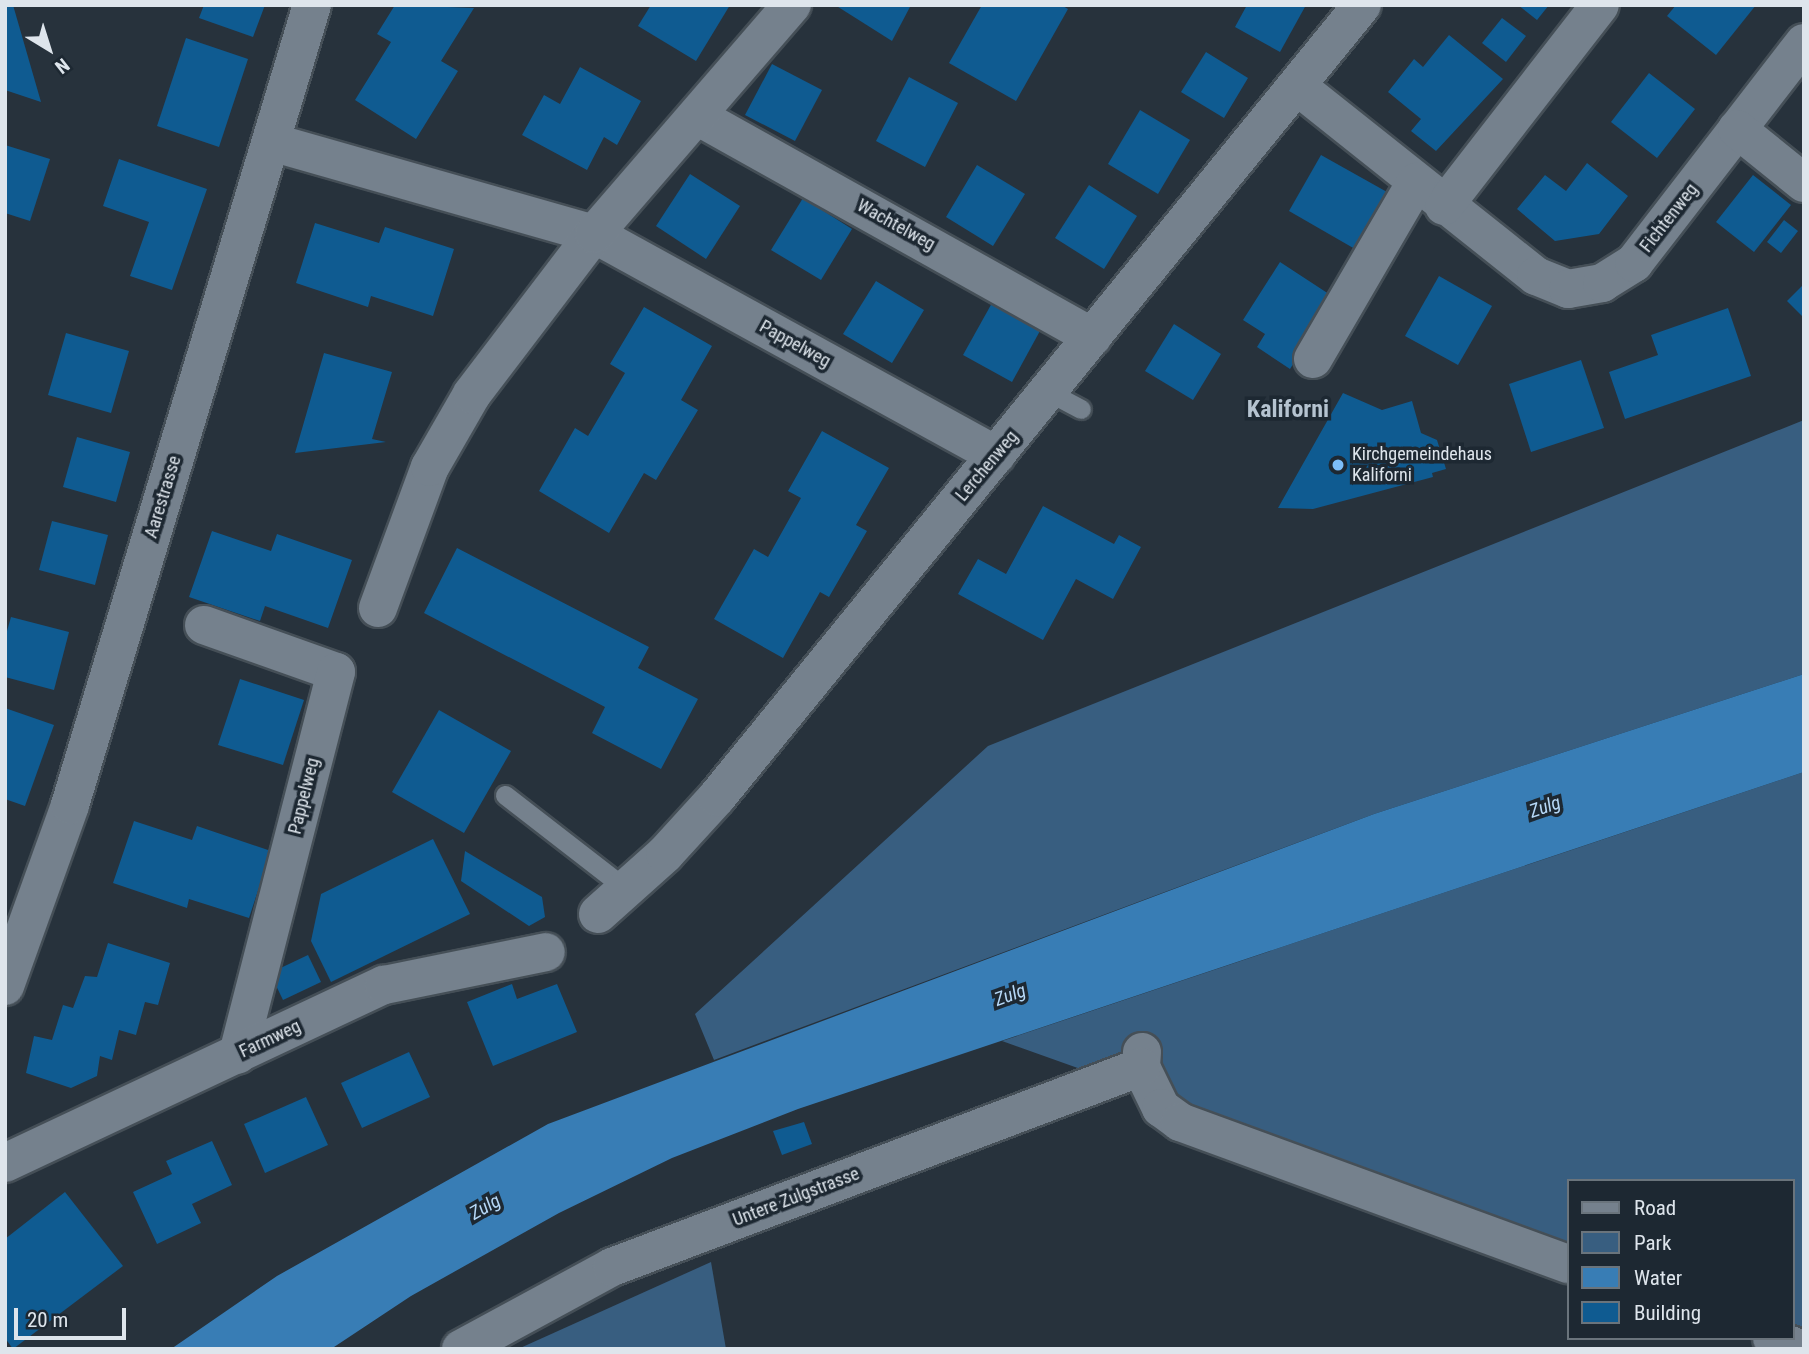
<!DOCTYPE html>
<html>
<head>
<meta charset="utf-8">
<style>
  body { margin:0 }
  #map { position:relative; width:1809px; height:1354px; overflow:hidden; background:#27323c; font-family:"Roboto Condensed",sans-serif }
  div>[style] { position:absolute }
  .green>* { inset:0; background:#385e80 }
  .water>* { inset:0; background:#387db5 }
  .building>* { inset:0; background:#0f5b91 }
  .roads { filter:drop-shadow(2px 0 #454f57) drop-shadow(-2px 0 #454f57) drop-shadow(0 2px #454f57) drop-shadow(0 -2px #454f57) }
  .lane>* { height:19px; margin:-9.5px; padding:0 9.5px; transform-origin:9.5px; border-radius:9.5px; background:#75818d }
  .street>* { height:38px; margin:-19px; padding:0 19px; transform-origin:19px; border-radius:19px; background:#75818d }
  .dots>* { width:19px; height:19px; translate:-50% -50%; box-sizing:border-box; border:4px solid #1d2832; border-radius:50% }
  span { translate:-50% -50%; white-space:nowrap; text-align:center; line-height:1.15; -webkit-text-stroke:7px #1d2832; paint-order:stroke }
  .street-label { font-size:18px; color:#dee5ec }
  .poi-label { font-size:18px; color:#dee5ec }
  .left { translate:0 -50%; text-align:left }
  .water-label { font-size:19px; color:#b6d8f7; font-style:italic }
  .district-label { font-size:24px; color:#b5c3d0; font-weight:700 }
  .frame { position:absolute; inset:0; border:7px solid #dee5ec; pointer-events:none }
  .legend { position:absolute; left:1567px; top:1179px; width:228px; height:161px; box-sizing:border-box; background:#1d2832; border:2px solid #6a747c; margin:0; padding:9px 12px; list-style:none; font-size:21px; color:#dee5ec }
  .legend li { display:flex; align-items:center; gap:14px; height:35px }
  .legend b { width:35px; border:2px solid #6a747c }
  .north { position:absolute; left:14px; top:14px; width:70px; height:70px; -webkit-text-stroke:5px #1d2832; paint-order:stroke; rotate:142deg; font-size:19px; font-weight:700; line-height:28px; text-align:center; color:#dee5ec }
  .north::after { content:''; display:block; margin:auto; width:24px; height:32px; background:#dee5ec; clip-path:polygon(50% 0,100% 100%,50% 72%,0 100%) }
  .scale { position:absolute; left:14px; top:1308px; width:112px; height:32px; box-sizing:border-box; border:4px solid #dee5ec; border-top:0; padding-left:9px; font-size:21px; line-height:24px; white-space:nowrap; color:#dee5ec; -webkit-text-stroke:5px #1d2832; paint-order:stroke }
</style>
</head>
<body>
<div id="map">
  <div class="green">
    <i style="clip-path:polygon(1804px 420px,1804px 674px,1374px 814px,714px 1060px,695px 1014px,988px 746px)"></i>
    <i style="clip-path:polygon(1804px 772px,1804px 1329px,1793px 1325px,1793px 1181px,1569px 1181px,1569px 1243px,1002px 1041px)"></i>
    <i style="clip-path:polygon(711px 1262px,726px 1349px,518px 1349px)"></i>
  </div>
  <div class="water">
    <i style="clip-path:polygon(1804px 674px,1804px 772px,798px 1109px,672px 1158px,559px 1213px,411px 1296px,331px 1349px,171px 1349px,277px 1276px,548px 1124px,1374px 814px)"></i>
  </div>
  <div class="building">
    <i style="clip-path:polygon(5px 5px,13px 5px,41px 102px,5px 90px)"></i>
    <i style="clip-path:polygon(204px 5px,265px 5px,253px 37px,199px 18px)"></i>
    <i style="clip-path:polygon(395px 5px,474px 8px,441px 61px,458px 71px,416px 139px,355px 100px,391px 42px,377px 34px)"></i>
    <i style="clip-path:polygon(651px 5px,730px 5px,696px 61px,638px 26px)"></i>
    <i style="clip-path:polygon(835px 5px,911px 5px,892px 41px)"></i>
    <i style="clip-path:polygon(982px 5px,1061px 5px,1068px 9px,1016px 101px,949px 63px)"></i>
    <i style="clip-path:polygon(1247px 5px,1306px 5px,1280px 52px,1235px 27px)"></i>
    <i style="clip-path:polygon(1518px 5px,1549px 5px,1537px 20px)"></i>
    <i style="clip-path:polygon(1676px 5px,1756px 5px,1716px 55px,1667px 16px)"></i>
    <i style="clip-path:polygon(1502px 18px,1526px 36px,1506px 62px,1482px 43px)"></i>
    <i style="clip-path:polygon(1449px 35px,1503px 79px,1436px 151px,1411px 131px,1421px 119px,1388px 92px,1414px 59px,1423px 67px)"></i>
    <i style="clip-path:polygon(186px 38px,248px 59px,219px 147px,157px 126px)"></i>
    <i style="clip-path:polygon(1206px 52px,1248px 78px,1224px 118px,1181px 92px)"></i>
    <i style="clip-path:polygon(772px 64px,822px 90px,795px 141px,745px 115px)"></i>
    <i style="clip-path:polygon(580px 67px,641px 101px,617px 145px,604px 137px,587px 170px,522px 135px,544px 95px,560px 104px)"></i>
    <i style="clip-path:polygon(1649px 73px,1695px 109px,1657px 158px,1611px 122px)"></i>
    <i style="clip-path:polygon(909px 77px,958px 103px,925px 167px,876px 141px)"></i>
    <i style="clip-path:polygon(1140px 110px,1190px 140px,1158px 194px,1108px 164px)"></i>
    <i style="clip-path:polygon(5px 145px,50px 159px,30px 221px,5px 213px)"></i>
    <i style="clip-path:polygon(1321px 155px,1387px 192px,1355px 249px,1289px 211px)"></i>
    <i style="clip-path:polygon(119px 159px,207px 189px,172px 290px,130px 276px,149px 222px,103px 206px)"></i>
    <i style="clip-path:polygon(1587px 163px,1628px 196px,1599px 234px,1555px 241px,1517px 209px,1545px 175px,1566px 191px)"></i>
    <i style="clip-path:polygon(977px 165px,1025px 194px,993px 246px,946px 217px)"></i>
    <i style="clip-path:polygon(690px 174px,740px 206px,706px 259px,656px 226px)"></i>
    <i style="clip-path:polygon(1753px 175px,1791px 205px,1754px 252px,1716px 222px)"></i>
    <i style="clip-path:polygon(1089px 185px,1137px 216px,1104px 269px,1055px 238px)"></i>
    <i style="clip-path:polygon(803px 198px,852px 229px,821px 280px,771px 250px)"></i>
    <i style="clip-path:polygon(1784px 220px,1798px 231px,1781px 253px,1767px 242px)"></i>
    <i style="clip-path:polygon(315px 223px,379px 243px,385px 227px,454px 249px,433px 316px,371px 296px,368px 307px,296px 283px)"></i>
    <i style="clip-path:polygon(1280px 262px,1335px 298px,1290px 369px,1257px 347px,1265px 334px,1243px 320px)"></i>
    <i style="clip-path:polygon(1439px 276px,1492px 306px,1458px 365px,1405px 336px)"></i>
    <i style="clip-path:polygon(876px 281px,924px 310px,892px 363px,843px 334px)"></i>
    <i style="clip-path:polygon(1804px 284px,1804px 318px,1787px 301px)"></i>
    <i style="clip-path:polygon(992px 303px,1041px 329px,1012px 382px,963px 355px)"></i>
    <i style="clip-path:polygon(644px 307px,712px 346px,681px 400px,698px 410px,656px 480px,644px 473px,609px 533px,539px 491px,575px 428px,588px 436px,625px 373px,610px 364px)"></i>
    <i style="clip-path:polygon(1728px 308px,1751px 376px,1625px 419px,1609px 372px,1658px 355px,1651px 335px)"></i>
    <i style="clip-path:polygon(1174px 324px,1221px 354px,1193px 400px,1145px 371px)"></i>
    <i style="clip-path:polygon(66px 333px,129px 351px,111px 413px,48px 395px)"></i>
    <i style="clip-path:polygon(324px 353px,392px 372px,372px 439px,386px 442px,295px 453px)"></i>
    <i style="clip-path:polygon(1581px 360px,1604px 428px,1531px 452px,1509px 384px)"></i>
    <i style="clip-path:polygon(1343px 393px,1382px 410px,1412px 401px,1421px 433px,1437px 440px,1446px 469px,1432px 473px,1433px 477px,1313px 509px,1278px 508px)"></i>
    <i style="clip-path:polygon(822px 431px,889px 468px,856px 525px,867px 531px,829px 597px,820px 592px,783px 658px,714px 619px,754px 549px,768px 557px,801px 498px,788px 491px)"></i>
    <i style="clip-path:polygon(77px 437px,130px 452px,116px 502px,63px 487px)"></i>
    <i style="clip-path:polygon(1043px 506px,1114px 544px,1119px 535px,1141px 547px,1113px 599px,1076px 579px,1043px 640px,958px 594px,978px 559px,1006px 574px)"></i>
    <i style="clip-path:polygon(52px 521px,108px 535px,95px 585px,39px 570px)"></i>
    <i style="clip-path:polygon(212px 531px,271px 551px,277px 534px,352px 560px,328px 628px,265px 606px,260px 621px,189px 597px)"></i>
    <i style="clip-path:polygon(457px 548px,649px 647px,638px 668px,698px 699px,661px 769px,592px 733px,605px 707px,424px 613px)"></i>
    <i style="clip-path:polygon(11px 617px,69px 632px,54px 690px,5px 677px,5px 638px)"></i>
    <i style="clip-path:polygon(240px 679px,304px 700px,283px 765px,218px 745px)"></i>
    <i style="clip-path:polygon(5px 708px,54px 725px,25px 806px,5px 799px)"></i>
    <i style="clip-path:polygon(439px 710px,511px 751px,464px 833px,392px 792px)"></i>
    <i style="clip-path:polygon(134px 821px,192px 840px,197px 826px,271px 851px,249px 918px,189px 899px,187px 908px,113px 883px)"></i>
    <i style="clip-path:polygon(433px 839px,470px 914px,331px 982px,311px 941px,321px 894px)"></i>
    <i style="clip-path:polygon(465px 851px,542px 897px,545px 917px,529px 926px,461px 881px)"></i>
    <i style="clip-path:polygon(108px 943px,170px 963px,158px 1005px,145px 1002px,136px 1035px,119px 1030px,112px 1060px,100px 1056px,97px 1076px,71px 1088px,26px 1073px,34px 1036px,52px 1040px,63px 1005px,73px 1008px,85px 976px,97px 977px)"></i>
    <i style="clip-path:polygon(308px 955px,321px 982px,283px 1000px,270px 973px)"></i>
    <i style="clip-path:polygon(512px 984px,517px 999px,557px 984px,577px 1032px,493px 1066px,467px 1002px)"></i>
    <i style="clip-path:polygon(409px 1052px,430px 1097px,362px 1128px,341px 1083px)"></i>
    <i style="clip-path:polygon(306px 1097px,328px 1145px,265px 1173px,244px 1124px)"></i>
    <i style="clip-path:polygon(804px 1122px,812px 1144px,782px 1155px,773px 1131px)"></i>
    <i style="clip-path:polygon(212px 1141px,232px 1185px,192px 1204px,201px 1223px,157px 1244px,133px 1192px,172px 1174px,166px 1161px)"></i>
    <i style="clip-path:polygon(65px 1192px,123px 1266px,13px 1349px,5px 1338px,5px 1239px)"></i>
  </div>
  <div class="roads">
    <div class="lane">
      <i style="left:1049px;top:392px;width:36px;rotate:28deg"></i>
      <i style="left:505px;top:795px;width:153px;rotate:37.8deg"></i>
    </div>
    <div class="street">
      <i style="left:1297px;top:86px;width:305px;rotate:38.5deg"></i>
      <i style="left:1536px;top:276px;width:35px;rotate:22deg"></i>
      <i style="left:1568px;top:289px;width:35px;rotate:-10deg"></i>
      <i style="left:1602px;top:283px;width:38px;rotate:-32deg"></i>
      <i style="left:1634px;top:263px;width:278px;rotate:-52.3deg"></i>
      <i style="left:697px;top:116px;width:453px;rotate:29.2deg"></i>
      <i style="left:1737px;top:129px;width:86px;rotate:38.9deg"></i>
      <i style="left:271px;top:142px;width:336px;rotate:15.9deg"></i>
      <i style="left:594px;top:234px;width:459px;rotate:28.8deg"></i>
      <i style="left:1444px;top:206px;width:254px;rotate:-52.2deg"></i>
      <i style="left:1313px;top:359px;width:205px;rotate:-59.8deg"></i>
      <i style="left:378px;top:608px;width:150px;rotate:-69.8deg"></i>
      <i style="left:430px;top:467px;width:84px;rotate:-60.1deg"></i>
      <i style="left:472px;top:394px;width:201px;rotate:-52.7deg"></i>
      <i style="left:594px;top:234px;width:303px;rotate:-49.2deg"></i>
      <i style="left:204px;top:625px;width:140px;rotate:19.6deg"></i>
      <i style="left:336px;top:672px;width:395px;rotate:104.4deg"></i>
      <i style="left:598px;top:914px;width:90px;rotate:-41.8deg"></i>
      <i style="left:665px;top:854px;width:77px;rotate:-47.6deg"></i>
      <i style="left:717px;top:797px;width:1021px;rotate:-50.84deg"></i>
      <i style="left:5px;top:986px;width:192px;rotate:-70.2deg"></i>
      <i style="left:70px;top:805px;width:836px;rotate:-73.17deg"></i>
      <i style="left:1142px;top:1052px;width:15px;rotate:94deg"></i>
      <i style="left:1141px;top:1067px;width:46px;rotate:64deg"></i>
      <i style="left:1161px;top:1108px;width:24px;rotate:36deg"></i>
      <i style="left:1180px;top:1122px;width:414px;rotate:20.1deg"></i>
      <i style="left:5px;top:1163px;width:419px;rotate:-25.2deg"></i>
      <i style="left:384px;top:985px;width:165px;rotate:-11.5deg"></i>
      <i style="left:1772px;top:1338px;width:30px;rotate:21deg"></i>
      <i style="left:461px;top:1349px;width:172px;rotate:-28.5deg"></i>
      <i style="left:612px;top:1267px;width:566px;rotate:-20.71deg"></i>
    </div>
  </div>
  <div class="dots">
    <i style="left:1338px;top:465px;background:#7cbef9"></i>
  </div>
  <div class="street-label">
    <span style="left:1669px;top:218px;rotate:-52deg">Fichtenweg</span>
    <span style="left:896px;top:225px;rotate:29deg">Wachtelweg</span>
    <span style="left:795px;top:344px;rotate:29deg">Pappelweg</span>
    <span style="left:987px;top:466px;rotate:-50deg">Lerchenweg</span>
    <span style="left:163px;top:497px;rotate:-73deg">Aarestrasse</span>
    <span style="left:304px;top:796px;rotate:-76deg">Pappelweg</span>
    <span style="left:270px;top:1039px;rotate:-25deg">Farmweg</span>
    <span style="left:796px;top:1197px;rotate:-21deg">Untere Zulgstrasse</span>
  </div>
  <div class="poi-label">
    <span class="left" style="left:1352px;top:465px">Kirchgemeindehaus<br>Kaliforni</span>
  </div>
  <div class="water-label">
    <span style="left:1545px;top:807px;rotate:-19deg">Zulg</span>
    <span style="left:1010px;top:995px;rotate:-20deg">Zulg</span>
    <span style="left:485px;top:1207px;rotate:-30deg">Zulg</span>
  </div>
  <div class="district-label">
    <span style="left:1288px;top:410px">Kaliforni</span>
  </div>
  <div class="frame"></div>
  <ul class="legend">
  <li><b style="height:9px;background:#75818d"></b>Road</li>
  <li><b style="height:19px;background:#385e80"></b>Park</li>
  <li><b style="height:19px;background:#387db5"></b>Water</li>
  <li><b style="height:19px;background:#0f5b91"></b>Building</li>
  </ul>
  <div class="north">N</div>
  <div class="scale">20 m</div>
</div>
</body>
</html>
